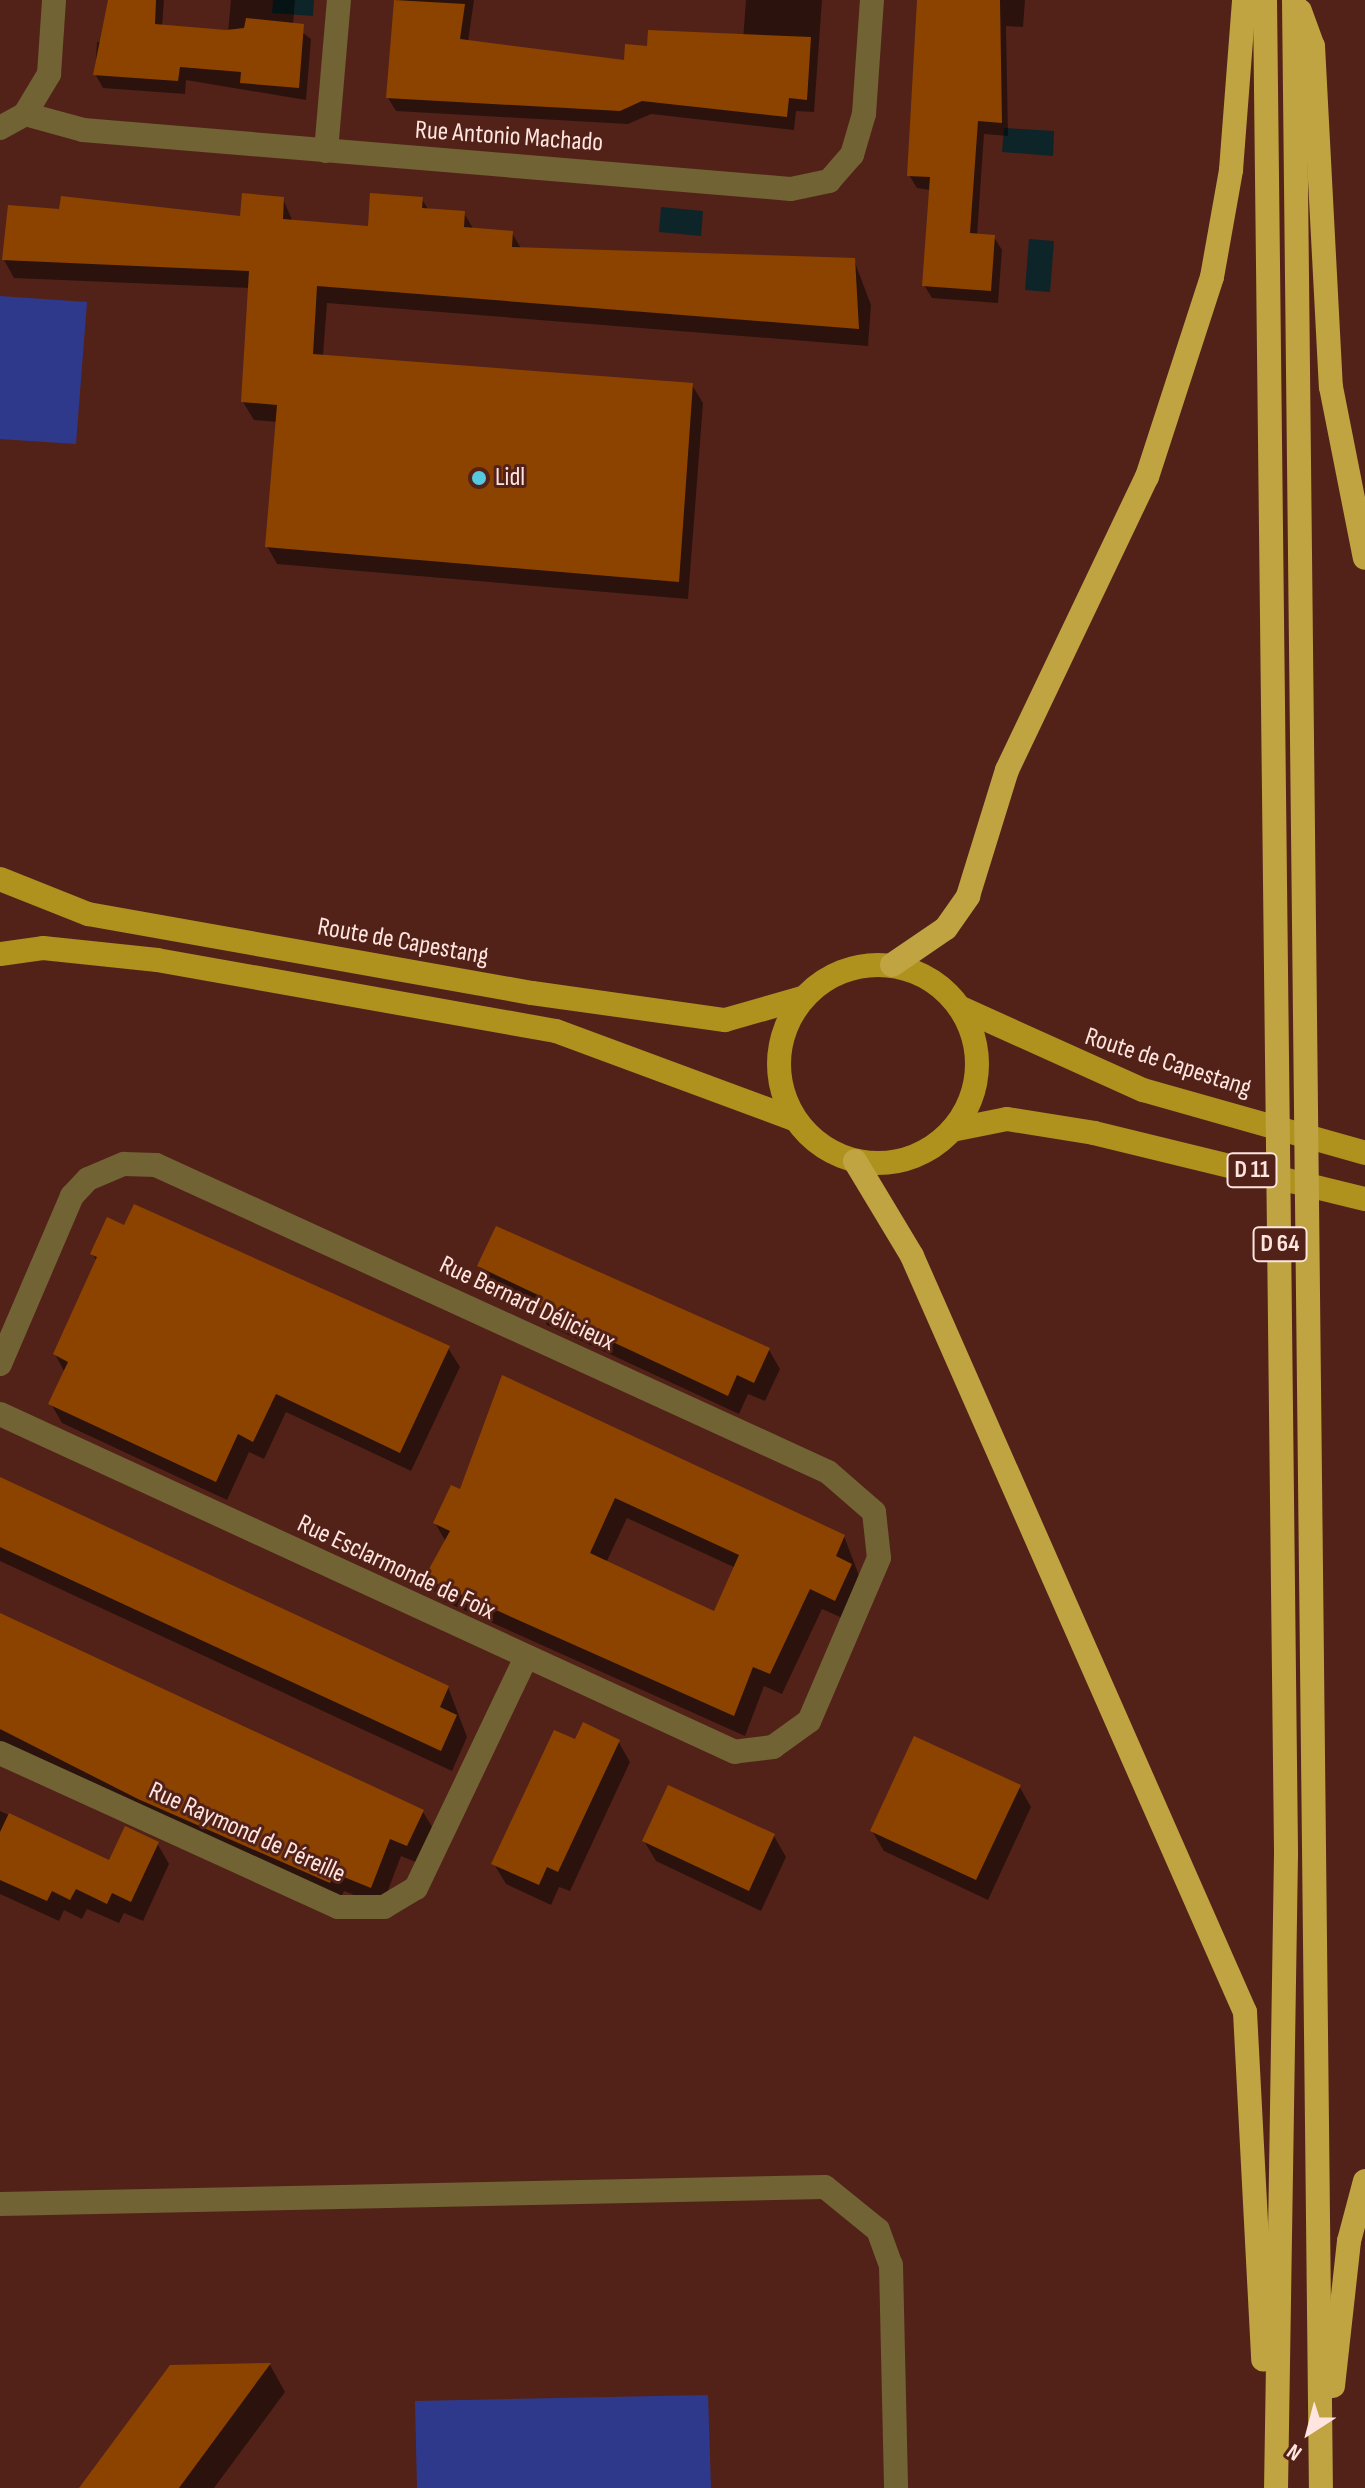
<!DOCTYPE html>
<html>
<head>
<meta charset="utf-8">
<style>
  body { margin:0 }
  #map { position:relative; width:1365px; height:2488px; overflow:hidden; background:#522219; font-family:"Sofia Sans Condensed",sans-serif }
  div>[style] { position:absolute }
  .green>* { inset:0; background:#2f398b }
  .water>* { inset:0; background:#0d2429 }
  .shadow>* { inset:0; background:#0007 }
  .building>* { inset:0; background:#8d4300 }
  .minor>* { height:24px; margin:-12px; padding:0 12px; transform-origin:12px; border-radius:12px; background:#716334 }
  .major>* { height:24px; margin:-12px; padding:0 12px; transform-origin:12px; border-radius:12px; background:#af911e }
  .major>.ring { margin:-12px; padding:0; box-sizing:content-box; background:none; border:24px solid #af911e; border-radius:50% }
  .highway>* { height:24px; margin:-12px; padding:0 12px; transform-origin:12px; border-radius:12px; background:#c0a442 }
  .dots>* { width:22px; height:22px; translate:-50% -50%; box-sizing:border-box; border:4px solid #522219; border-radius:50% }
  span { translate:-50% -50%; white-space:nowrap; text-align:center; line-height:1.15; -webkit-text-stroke:6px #522219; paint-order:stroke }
  .shield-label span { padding:2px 6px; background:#522219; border:2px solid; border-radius:6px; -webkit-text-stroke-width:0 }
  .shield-label { font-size:24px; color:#ffe5df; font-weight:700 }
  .street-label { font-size:26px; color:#ffe5df }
  .poi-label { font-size:26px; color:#ffe5df }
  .left { translate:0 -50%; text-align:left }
  .north { position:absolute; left:1269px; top:2392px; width:80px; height:80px; -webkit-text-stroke:6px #522219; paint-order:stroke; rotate:216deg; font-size:22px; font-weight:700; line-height:32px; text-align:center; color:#ffe5df }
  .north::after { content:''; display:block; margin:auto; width:28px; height:36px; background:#ffe5df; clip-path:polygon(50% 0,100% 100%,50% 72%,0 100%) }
</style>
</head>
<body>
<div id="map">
  <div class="green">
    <i style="clip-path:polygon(0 296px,87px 302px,76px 444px,0 439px)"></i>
    <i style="clip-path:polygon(708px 2395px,711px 2488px,417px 2488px,415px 2401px)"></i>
  </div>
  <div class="water">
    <i style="clip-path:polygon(273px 0,314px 0,313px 16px,272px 13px)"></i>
    <i style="clip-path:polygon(1004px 128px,1054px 131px,1053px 156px,1002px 152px)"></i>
    <i style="clip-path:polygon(661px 207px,703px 211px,701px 236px,659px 232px)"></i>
    <i style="clip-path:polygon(1029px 239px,1054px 241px,1050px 292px,1025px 290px)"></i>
  </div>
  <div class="shadow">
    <i style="clip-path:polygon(110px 0,164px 0,162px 27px,228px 32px,231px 0,295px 0,293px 25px,311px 39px,306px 100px,186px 80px,185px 94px,103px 88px,95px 74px,97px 42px,107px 42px)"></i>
    <i style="clip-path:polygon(396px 0,474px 0,468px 42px,626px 62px,649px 48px,743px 40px,746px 0,822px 0,814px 112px,796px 111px,794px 130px,651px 114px,628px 124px,396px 111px,388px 98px)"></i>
    <i style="clip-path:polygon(920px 0,1025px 0,1023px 27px,1006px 26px,1008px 136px,984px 134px,977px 236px,994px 237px,1002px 250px,998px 303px,932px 298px,924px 285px,931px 190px,917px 188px,909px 175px)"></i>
    <i style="clip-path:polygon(283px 199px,293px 222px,370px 228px,422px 199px,429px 211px,464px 213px,474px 230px,512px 233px,522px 250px,854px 260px,871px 305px,868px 346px,327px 303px,323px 356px,692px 385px,703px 403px,688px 599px,277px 564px,267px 546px,278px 422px,254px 420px,243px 402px,250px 288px,14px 278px,4px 260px,242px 218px)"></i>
    <i style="clip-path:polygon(125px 1227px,448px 1348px,460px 1367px,411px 1471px,286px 1412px,264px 1459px,249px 1452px,227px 1500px,62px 1423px,51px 1404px,65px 1373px,55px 1354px,97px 1262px,93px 1254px)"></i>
    <i style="clip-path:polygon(479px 1266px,769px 1350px,780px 1369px,765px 1401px,748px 1394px,739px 1414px,547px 1325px,537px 1307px,491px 1285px)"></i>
    <i style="clip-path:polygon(evenodd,503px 1377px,844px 1536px,863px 1586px,847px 1620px,822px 1609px,782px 1694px,764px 1686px,745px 1736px,439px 1599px,427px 1578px,446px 1542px,435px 1523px,461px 1492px,503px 1377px,627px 1518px,736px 1568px,715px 1613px,606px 1563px,627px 1518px)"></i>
    <i style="clip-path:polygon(0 1479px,448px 1687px,467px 1737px,452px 1771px,0 1561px)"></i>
    <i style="clip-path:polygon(0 1615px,423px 1812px,434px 1830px,418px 1863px,401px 1856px,382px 1906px,344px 1891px,340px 1900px,0 1742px)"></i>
    <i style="clip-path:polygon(618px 1741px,630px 1762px,570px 1891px,559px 1887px,551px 1905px,506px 1884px,494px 1864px,576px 1742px)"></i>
    <i style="clip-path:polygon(1019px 1786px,1031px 1807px,988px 1900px,884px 1851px,872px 1831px)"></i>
    <i style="clip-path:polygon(0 1811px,110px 1862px,157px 1843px,169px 1864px,143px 1921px,124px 1913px,119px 1923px,87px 1909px,82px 1919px,64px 1910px,59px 1921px,0 1894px)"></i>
    <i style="clip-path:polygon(774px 1836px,786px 1857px,761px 1911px,656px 1861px,644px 1841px)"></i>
    <i style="clip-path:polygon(270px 2365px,285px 2392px,214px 2488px,81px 2488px,171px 2367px)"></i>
  </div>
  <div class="building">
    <i style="clip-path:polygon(108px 0,156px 0,155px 24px,226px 30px,244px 28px,246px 18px,304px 24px,299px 88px,240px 83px,241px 72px,180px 67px,178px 81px,93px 75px)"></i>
    <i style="clip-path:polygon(394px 0,465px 4px,460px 39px,624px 60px,625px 44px,647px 46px,648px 30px,811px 37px,807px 100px,789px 98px,787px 117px,642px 101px,620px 111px,386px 98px)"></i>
    <i style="clip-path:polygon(917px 0,1000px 0,1002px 123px,978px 121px,970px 233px,995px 235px,991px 291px,922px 286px,930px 177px,907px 176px)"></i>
    <i style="clip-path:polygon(242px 193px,284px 197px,283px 219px,368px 226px,370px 193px,423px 197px,422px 208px,465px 211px,464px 227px,513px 231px,512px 247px,855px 258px,859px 329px,317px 286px,313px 354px,693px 383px,679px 582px,265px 547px,277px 405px,241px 402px,249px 271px,2px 260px,8px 205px,59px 209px,61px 196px,240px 216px)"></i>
    <i style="clip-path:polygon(134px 1204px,450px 1346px,400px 1453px,276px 1394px,253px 1442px,238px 1434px,216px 1482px,48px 1404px,68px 1362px,53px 1354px,97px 1257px,90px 1254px,107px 1217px,124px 1225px)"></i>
    <i style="clip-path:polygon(496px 1226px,770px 1348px,754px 1383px,737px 1375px,728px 1396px,534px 1305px,538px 1295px,477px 1266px)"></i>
    <i style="clip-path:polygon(evenodd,502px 1375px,845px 1535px,836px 1556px,852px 1564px,835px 1601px,810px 1589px,770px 1674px,753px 1667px,734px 1716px,424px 1578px,450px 1531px,433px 1523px,451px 1485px,460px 1489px,502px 1375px,615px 1498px,739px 1555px,714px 1611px,590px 1553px,615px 1498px)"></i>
    <i style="clip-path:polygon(0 1477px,449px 1686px,440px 1707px,457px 1715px,441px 1751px,0 1547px)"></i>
    <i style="clip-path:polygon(0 1613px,424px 1810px,407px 1846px,390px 1839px,371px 1888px,334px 1873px,330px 1883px,138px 1799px,0 1729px)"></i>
    <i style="clip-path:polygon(583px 1722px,620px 1740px,558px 1872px,547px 1867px,539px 1885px,491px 1864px,554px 1730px,575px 1739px)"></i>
    <i style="clip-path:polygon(914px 1736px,1021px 1785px,976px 1880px,870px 1831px)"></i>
    <i style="clip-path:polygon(668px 1785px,775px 1834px,749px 1891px,642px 1841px)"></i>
    <i style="clip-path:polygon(9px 1813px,109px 1860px,125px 1826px,159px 1842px,131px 1902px,112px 1893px,107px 1904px,76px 1889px,70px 1900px,52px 1891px,47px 1901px,0 1880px,0 1832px)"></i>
    <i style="clip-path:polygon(271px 2363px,179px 2488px,79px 2488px,170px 2365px)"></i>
  </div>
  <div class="minor">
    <i style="left:25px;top:114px;width:47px;rotate:-59deg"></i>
    <i style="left:49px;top:74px;width:74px;rotate:-86.1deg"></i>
    <i style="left:0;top:128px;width:29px;rotate:-29deg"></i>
    <i style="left:25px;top:114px;width:60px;rotate:15.4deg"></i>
    <i style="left:83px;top:130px;width:710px;rotate:4.76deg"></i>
    <i style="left:791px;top:189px;width:39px;rotate:-12deg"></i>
    <i style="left:829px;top:181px;width:35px;rotate:-49deg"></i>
    <i style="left:852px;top:155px;width:43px;rotate:-73.7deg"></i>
    <i style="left:864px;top:114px;width:114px;rotate:-86deg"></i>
    <i style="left:326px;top:151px;width:152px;rotate:-85.1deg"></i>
    <i style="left:0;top:1364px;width:183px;rotate:-66.8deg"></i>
    <i style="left:72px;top:1196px;width:23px;rotate:-47deg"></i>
    <i style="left:88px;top:1179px;width:39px;rotate:-23deg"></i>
    <i style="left:124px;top:1164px;width:32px;rotate:2deg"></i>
    <i style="left:156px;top:1165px;width:739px;rotate:24.55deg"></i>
    <i style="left:828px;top:1472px;width:61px;rotate:41deg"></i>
    <i style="left:874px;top:1512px;width:46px;rotate:83.8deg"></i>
    <i style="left:879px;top:1558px;width:177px;rotate:113.2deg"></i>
    <i style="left:809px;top:1721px;width:44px;rotate:144.2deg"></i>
    <i style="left:773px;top:1747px;width:38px;rotate:173deg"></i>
    <i style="left:735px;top:1752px;width:809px;rotate:-155.3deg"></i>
    <i style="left:0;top:1753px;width:371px;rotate:24.5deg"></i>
    <i style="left:338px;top:1907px;width:46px"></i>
    <i style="left:384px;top:1907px;width:37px;rotate:-31deg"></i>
    <i style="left:416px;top:1888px;width:254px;rotate:-64.5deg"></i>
    <i style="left:0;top:2204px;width:825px;rotate:-1.18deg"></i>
    <i style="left:825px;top:2187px;width:68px;rotate:39.1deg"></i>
    <i style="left:878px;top:2230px;width:37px;rotate:70deg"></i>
    <i style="left:891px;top:2265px;width:223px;rotate:88.7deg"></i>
  </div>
  <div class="major">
    <i style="left:0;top:879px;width:95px;rotate:21.7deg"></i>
    <i style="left:88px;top:914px;width:451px;rotate:10.1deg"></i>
    <i style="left:532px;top:993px;width:195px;rotate:8deg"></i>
    <i style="left:725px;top:1020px;width:80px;rotate:-15.9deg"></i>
    <i style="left:0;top:954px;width:43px;rotate:-7.9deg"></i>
    <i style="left:43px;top:948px;width:115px;rotate:6deg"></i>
    <i style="left:157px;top:960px;width:405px;rotate:10.1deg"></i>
    <i style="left:556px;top:1031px;width:254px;rotate:20.3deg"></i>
    <i class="ring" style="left:779px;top:965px;width:174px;height:174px"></i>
    <i style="left:961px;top:1008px;width:200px;rotate:24.3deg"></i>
    <i style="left:1143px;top:1090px;width:231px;rotate:15.8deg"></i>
    <i style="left:952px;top:1130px;width:56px;rotate:-11.3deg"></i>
    <i style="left:1007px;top:1119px;width:88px;rotate:9.1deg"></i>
    <i style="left:1094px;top:1133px;width:279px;rotate:13.7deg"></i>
  </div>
  <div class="highway">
    <i style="left:1265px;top:0;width:1854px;rotate:89.35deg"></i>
    <i style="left:1286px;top:1854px;width:634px;rotate:90.9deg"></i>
    <i style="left:1294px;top:0;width:2488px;rotate:89.38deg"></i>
    <i style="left:1300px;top:11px;width:37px;rotate:70deg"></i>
    <i style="left:1313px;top:46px;width:341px;rotate:87deg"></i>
    <i style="left:1331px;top:387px;width:174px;rotate:78.8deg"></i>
    <i style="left:892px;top:965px;width:65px;rotate:-34.4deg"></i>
    <i style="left:946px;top:928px;width:39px;rotate:-55deg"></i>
    <i style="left:968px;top:896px;width:132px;rotate:-72.8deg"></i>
    <i style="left:1007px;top:770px;width:325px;rotate:-64.5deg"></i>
    <i style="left:1147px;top:477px;width:210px;rotate:-72deg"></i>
    <i style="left:1212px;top:277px;width:109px;rotate:-79.9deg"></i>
    <i style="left:1231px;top:170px;width:170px;rotate:-85.6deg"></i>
    <i style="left:855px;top:1161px;width:111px;rotate:59deg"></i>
    <i style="left:912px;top:1256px;width:826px;rotate:66.23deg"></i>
    <i style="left:1245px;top:2012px;width:348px;rotate:87deg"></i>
    <i style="left:1333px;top:2386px;width:146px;rotate:-83.7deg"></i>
    <i style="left:1349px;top:2241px;width:62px;rotate:-75.1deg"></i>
  </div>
  <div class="dots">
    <i style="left:479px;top:478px;background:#56c9e0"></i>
  </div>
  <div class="shield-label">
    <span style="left:1252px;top:1170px">D 11</span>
    <span style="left:1280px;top:1244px">D 64</span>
  </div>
  <div class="street-label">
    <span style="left:509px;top:137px;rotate:4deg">Rue Antonio Machado</span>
    <span style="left:403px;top:942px;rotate:10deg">Route de Capestang</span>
    <span style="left:1168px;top:1063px;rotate:18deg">Route de Capestang</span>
    <span style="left:527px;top:1304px;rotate:25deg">Rue Bernard Délicieux</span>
    <span style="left:396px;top:1568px;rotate:25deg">Rue Esclarmonde de Foix</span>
    <span style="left:247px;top:1833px;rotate:24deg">Rue Raymond de Péreille</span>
  </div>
  <div class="poi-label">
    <span class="left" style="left:495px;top:478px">Lidl</span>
  </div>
  <div class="north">N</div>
</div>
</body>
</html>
